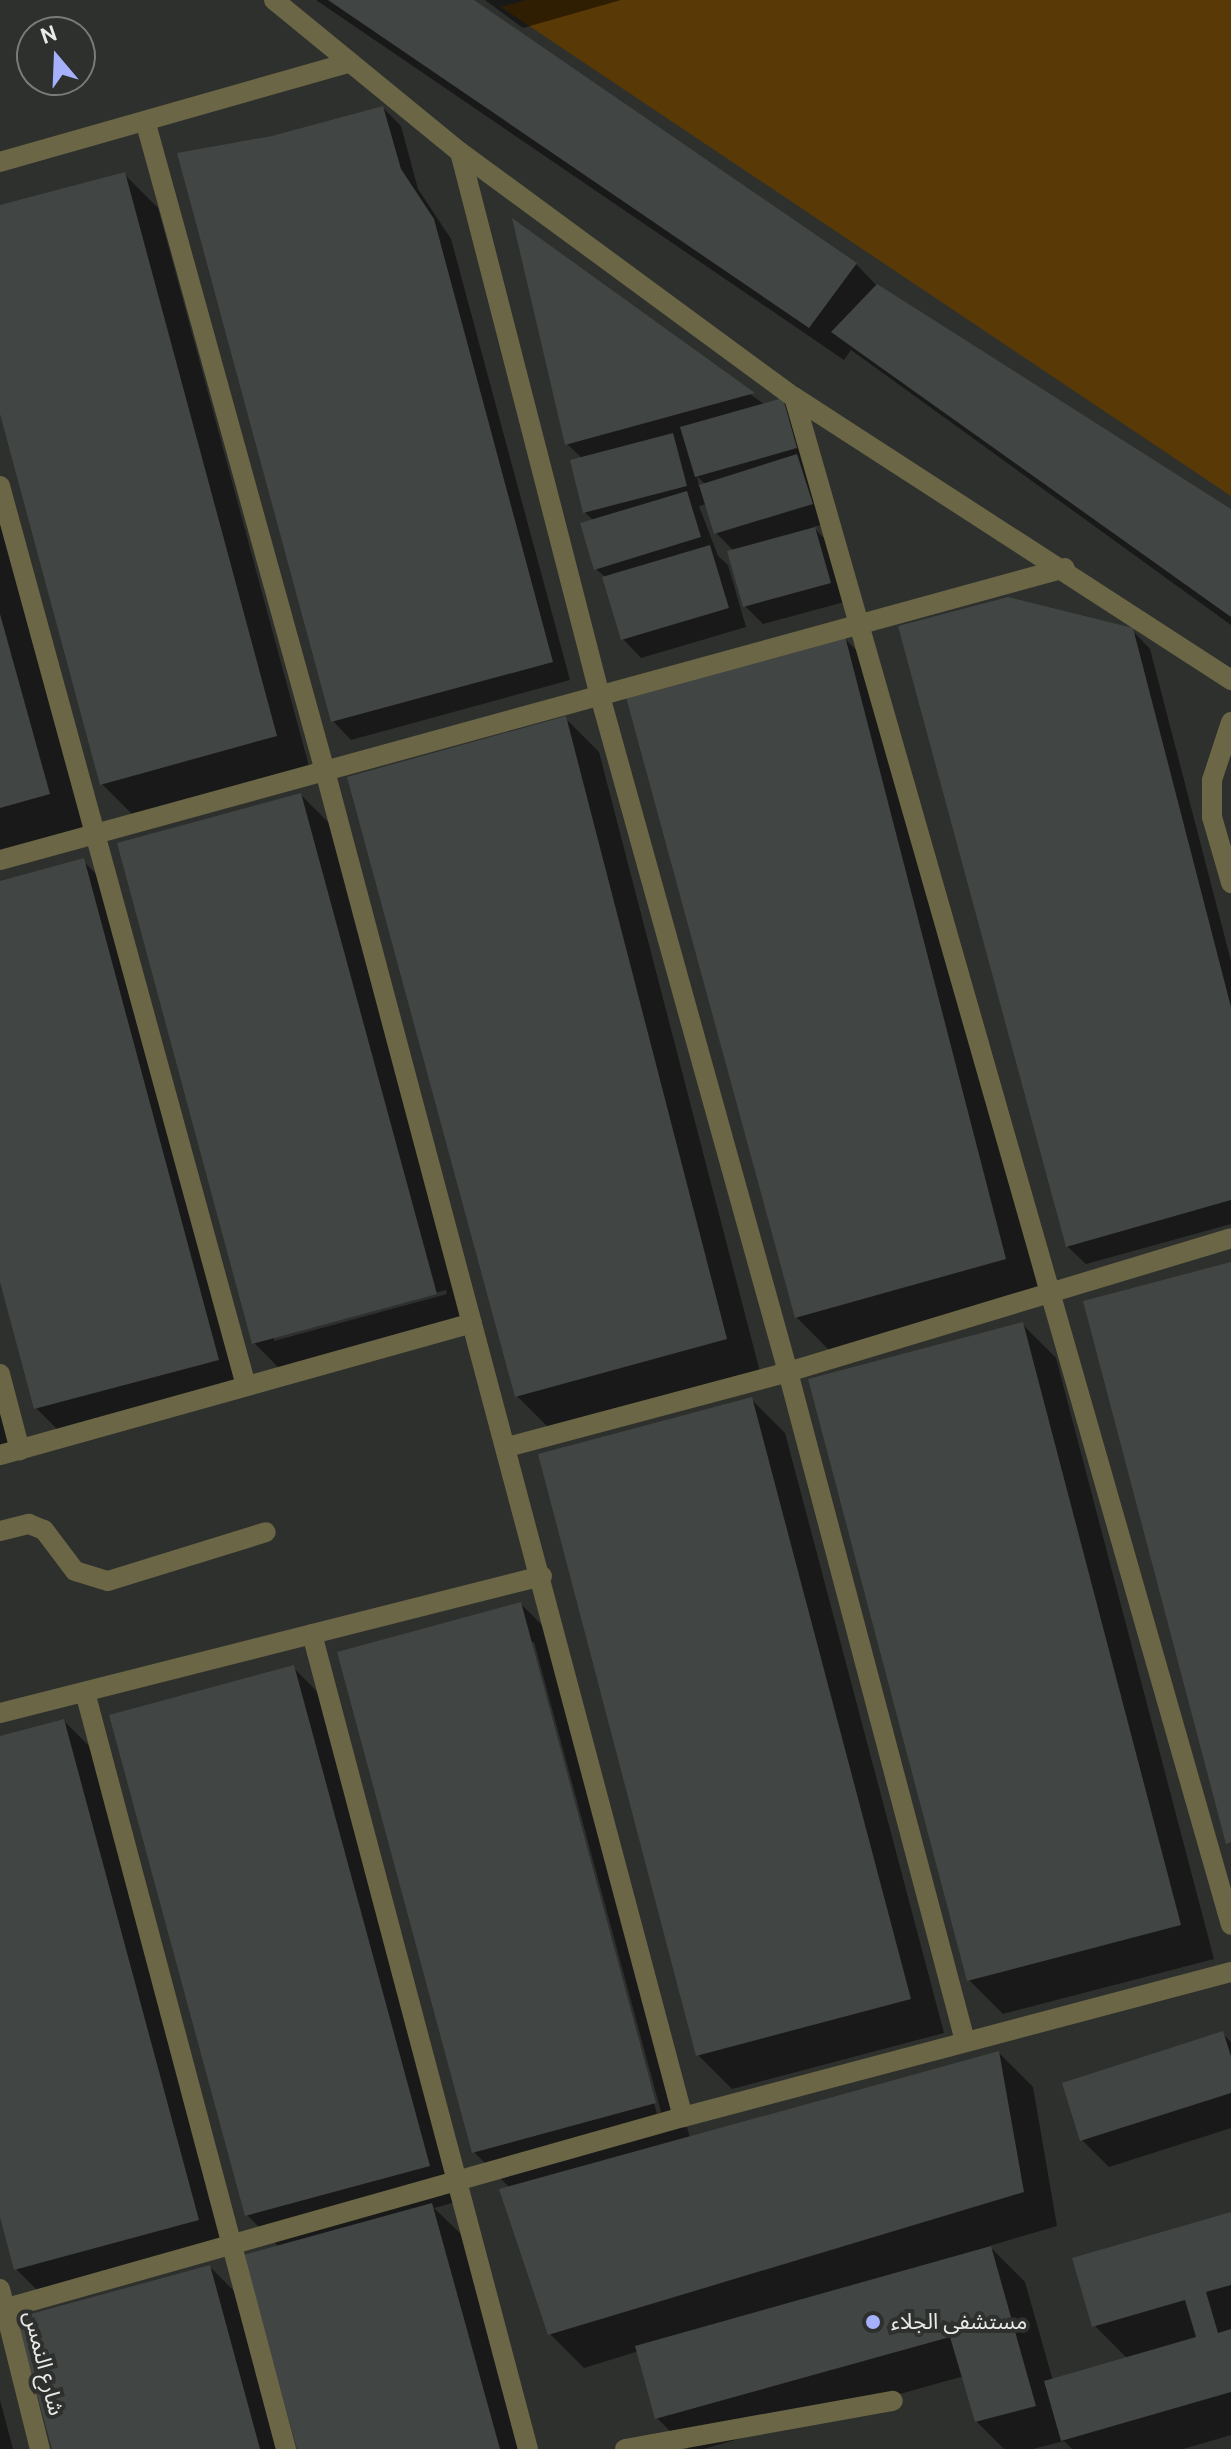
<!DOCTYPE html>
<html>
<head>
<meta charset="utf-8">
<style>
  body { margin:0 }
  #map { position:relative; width:1231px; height:2449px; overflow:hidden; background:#2e302d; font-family:Cabin,"Noto Sans Arabic",sans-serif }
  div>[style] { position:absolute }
  .green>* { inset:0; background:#593905 }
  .shadow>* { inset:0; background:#0007 }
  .building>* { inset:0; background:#414543 }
  .service>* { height:20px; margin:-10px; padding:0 10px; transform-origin:10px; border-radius:10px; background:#6b6645 }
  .minor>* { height:20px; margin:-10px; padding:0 10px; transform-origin:10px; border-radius:10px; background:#6b6645 }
  .tertiary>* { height:20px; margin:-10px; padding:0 10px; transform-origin:10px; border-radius:10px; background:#6b6645 }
  .dots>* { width:22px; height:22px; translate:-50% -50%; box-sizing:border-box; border:4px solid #2e302d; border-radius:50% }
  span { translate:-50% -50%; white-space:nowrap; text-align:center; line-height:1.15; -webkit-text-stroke:8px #2e302d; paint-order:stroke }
  .poi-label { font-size:22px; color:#eaebe9 }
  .left { translate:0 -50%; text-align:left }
  .street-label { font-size:22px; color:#eaebe9 }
  .north { position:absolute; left:16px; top:16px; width:80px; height:80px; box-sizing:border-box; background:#2e302d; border:2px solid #797b78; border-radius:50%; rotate:341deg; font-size:22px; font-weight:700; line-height:32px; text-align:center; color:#eaebe9 }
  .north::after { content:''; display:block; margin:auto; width:28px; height:36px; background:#a5b1fc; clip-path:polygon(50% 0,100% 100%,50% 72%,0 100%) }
</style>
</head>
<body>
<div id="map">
  <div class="green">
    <i style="clip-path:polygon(526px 0,1231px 0,1231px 496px,501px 7px)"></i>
  </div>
  <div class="shadow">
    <i style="clip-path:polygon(316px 0,471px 0,856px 264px,878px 287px,1231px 511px,1231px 625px,851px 350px,844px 360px)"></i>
    <i style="clip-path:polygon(485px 0,621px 0,523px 28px)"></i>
    <i style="clip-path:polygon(383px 108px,401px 126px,418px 189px,451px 239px,570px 680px,351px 740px,333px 721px,273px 138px)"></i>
    <i style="clip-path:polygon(124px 174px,158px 208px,310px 770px,136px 818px,102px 784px,0 406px,0 208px)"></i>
    <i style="clip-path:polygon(evenodd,515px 223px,765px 405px,782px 400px,800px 418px,830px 522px,813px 527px,833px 547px,848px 601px,763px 624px,745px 606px,734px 551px,716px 533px,707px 504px,699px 506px,718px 556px,728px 565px,746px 627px,641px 658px,623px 639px,605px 577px,596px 569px,594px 521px,585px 512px,582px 458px,567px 444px,515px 223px,697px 476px,706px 485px,699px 487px,697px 476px)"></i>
    <i style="clip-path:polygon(0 524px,83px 828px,0 851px)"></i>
    <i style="clip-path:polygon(1132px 630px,1150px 649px,1231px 961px,1231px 1224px,1086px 1264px,1067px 1246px)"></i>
    <i style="clip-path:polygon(845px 639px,879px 673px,1039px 1293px,830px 1351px,796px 1317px)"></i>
    <i style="clip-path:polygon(565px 718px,599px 752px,760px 1372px,551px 1430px,517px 1396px)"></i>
    <i style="clip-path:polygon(evenodd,301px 795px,335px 829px,470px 1328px,288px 1377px,254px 1343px,301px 795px,446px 1290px,447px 1294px,274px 1341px,274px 1336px,446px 1290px)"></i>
    <i style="clip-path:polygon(83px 861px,117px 895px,252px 1393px,70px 1442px,36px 1408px,0 1275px,0 883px)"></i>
    <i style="clip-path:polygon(1022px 1324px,1056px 1358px,1214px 1959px,1003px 2014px,969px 1980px)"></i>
    <i style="clip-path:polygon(0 1389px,15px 1445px,0 1449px)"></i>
    <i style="clip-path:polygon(751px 1399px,785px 1433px,944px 2033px,732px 2089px,698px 2055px)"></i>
    <i style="clip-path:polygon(evenodd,521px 1604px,555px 1638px,690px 2138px,999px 2053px,1033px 2087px,1057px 2226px,989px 2246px,1025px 2282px,1053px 2381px,1128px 2359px,1094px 2325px,1231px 2214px,1231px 2435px,1183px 2449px,1072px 2449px,1064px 2441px,1033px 2449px,1004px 2449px,976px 2421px,964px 2376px,703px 2449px,688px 2449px,657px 2418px,639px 2351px,584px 2368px,550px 2334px,510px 2188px,474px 2152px,521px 1604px,530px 1642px,534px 1642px,661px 2112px,657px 2114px,530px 1642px)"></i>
    <i style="clip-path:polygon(293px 1667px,327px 1702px,463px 2200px,434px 2208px,466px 2239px,524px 2449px,299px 2449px,279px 2247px,247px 2215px)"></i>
    <i style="clip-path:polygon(64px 1721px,98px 1755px,232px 2254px,50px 2303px,16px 2269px,0 2209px,0 1738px)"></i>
    <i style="clip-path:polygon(1222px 2033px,1231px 2042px,1231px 2128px,1109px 2167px,1082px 2140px)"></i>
    <i style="clip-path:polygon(210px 2267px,244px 2301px,284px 2449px,54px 2449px)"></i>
    <i style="clip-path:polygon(0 2400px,13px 2449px,0 2449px)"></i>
  </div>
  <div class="building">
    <i style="clip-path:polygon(328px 0,474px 0,857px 263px,809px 328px)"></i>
    <i style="clip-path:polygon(383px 106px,401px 169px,434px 219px,553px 662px,331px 722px,177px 153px,272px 136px)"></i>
    <i style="clip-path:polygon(125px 172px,277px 736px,100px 785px,0 414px,0 205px)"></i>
    <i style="clip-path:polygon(512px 218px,755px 393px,565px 445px)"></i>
    <i style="clip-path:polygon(877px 284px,1231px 509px,1231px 617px,831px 332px)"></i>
    <i style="clip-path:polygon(783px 398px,797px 448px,695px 477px,680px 427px)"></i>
    <i style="clip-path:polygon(673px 433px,687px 486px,583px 513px,570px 460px)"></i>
    <i style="clip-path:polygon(797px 454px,813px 504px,714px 534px,699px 485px)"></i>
    <i style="clip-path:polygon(687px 491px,701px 537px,594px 570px,580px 523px)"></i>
    <i style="clip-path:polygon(815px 527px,831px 583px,743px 607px,727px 551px)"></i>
    <i style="clip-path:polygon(710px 545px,729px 608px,621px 640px,602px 577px)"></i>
    <i style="clip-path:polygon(1008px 597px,1133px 628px,1231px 1007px,1231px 1200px,1066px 1247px,898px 626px)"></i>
    <i style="clip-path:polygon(0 614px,50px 794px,0 808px)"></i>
    <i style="clip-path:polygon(845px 636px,1006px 1259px,795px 1318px,626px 697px)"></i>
    <i style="clip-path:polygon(566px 716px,727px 1339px,515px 1397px,347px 777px)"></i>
    <i style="clip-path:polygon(301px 793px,437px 1294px,252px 1344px,117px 843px)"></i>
    <i style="clip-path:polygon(84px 858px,219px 1360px,34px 1409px,0 1282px,0 881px)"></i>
    <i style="clip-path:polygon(1231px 1262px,1231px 1842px,1226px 1844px,1083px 1301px)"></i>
    <i style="clip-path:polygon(1023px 1322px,1181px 1925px,967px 1981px,808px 1379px)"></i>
    <i style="clip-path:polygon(752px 1397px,911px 1999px,696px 2056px,538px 1454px)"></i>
    <i style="clip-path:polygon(521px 1602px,656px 2103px,472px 2153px,337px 1652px)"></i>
    <i style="clip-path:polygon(294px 1665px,430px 2166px,245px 2216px,109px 1715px)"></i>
    <i style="clip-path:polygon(64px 1719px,199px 2220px,14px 2270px,0 2217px,0 1736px)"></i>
    <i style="clip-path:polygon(1223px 2031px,1231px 2056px,1231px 2093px,1080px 2141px,1062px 2083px)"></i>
    <i style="clip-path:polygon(999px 2051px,1024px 2192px,548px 2335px,499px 2189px)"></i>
    <i style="clip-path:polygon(432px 2203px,500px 2449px,297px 2449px,243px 2255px)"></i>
    <i style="clip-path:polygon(1231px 2212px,1231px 2285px,1206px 2292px,1218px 2333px,1231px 2329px,1231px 2392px,1061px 2441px,1044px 2381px,1196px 2337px,1185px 2300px,1092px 2327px,1072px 2258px)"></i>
    <i style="clip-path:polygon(991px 2246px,1036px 2406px,975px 2422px,950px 2337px,655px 2419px,635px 2346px)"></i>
    <i style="clip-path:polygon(210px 2265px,260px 2449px,52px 2449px,16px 2318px)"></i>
  </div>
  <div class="service">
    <i style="left:0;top:1531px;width:30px;rotate:-14deg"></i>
    <i style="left:29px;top:1524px;width:16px;rotate:22deg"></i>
    <i style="left:44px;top:1530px;width:51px;rotate:52.9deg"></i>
    <i style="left:75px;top:1571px;width:34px;rotate:17deg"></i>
    <i style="left:108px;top:1581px;width:165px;rotate:-17.2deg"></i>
    <i style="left:625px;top:2449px;width:272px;rotate:-10.2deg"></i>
  </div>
  <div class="minor">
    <i style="left:274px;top:0;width:240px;rotate:39.3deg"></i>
    <i style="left:460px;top:152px;width:414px;rotate:36.3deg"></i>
    <i style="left:794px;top:397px;width:521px;rotate:32.93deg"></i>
    <i style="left:146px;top:124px;width:671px;rotate:74.54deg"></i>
    <i style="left:325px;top:771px;width:1393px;rotate:75.11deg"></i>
    <i style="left:460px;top:152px;width:562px;rotate:75.57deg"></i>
    <i style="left:600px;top:696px;width:702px;rotate:74.46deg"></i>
    <i style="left:788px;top:1372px;width:692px;rotate:75.18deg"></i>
    <i style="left:0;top:162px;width:364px;rotate:-15.9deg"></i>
    <i style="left:794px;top:397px;width:1589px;rotate:74.04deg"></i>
    <i style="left:0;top:486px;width:933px;rotate:74.71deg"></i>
    <i style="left:1231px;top:722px;width:61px;rotate:108.1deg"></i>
    <i style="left:1212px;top:780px;width:37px;rotate:90deg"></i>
    <i style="left:1212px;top:817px;width:69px;rotate:73.9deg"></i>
    <i style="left:0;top:860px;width:1104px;rotate:-15.33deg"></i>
    <i style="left:0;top:1374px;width:79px;rotate:75.3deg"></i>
    <i style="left:507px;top:1447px;width:291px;rotate:-14.9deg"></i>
    <i style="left:788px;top:1372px;width:463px;rotate:-16.8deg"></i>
    <i style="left:0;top:1455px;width:490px;rotate:-15.6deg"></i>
    <i style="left:312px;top:1634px;width:843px;rotate:75.16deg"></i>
    <i style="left:85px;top:1692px;width:783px;rotate:75.13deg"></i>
    <i style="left:0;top:1713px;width:559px;rotate:-14.19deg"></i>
    <i style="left:0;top:2289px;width:165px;rotate:76deg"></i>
  </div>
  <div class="tertiary">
    <i style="left:0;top:2310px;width:710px;rotate:-15.78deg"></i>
    <i style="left:683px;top:2117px;width:567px;rotate:-14.82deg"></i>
  </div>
  <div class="dots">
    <i style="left:873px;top:2322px;background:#a5b1fc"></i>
  </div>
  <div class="poi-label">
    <span class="left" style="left:891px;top:2322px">مستشفى الجلاء</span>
  </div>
  <div class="street-label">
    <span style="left:44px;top:2363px;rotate:76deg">شارع النمس</span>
  </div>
  <div class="north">N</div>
</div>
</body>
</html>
